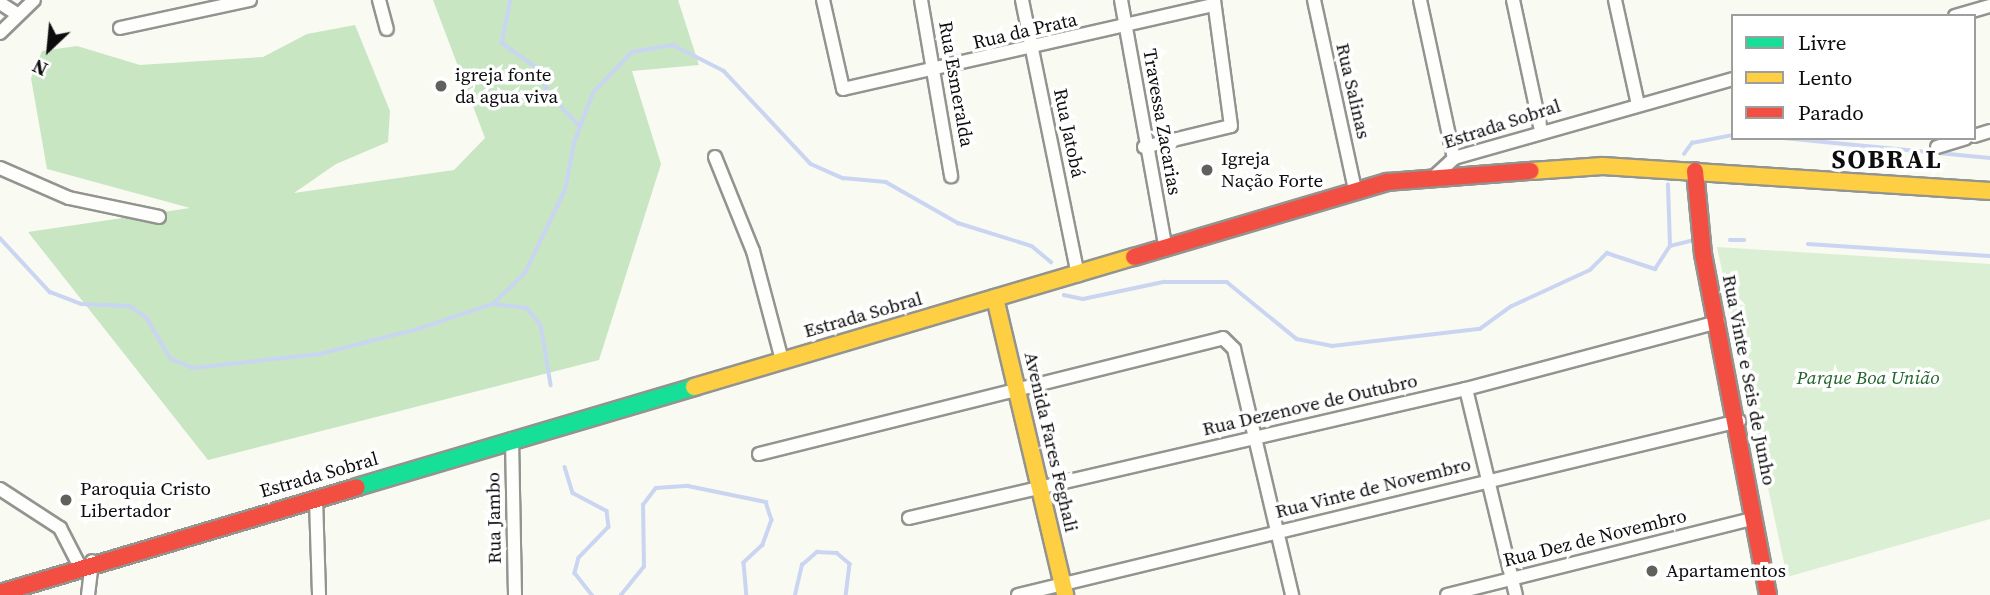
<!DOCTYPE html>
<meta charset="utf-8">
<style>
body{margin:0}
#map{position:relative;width:1990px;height:595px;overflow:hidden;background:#f9faf2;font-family:"Source Serif 4",serif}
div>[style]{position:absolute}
.green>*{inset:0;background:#daefd3}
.forest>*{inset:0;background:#c8e6c2}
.stream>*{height:3.5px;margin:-1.75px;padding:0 1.75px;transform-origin:1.75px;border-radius:1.75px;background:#cad5f2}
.roads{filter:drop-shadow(2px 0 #939490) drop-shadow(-2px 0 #939490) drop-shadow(0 2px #939490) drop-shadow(0 -2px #939490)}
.street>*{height:12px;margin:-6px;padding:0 6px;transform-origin:6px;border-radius:6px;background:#fefefd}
.fast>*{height:16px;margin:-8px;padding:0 8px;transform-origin:8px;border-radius:8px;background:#16e098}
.slow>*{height:16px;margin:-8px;padding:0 8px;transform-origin:8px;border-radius:8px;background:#ffcf43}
.jam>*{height:16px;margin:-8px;padding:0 8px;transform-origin:8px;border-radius:8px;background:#f24e42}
.dots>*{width:19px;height:19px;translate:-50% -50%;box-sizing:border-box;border:4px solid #fff;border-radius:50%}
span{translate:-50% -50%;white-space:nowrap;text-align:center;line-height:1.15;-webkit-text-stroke:7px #fff;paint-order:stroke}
.street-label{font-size:19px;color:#0d0d0d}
.poi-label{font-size:19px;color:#0d0d0d}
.left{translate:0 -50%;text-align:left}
.park-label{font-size:19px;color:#21612b;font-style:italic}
.district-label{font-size:26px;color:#0d0d0d;font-weight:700;letter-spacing:2px}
.legend{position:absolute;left:1731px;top:14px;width:245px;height:126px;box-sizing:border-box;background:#fff;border:2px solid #9e9e9e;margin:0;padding:9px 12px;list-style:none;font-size:21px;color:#0d0d0d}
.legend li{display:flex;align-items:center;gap:14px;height:35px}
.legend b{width:35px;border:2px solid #9e9e9e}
.north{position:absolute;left:14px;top:14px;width:70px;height:70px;-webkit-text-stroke:5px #fff;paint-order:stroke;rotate:206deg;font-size:19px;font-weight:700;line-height:28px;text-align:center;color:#0d0d0d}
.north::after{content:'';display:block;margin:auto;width:24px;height:32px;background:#0d0d0d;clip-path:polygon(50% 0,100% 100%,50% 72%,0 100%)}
</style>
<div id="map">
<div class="green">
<div style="clip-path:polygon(1717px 247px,1990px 264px,1990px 519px,1787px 577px)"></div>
</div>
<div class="forest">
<div style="clip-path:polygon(433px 0,678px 0,699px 65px,632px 71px,661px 164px,599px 360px,208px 460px,28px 232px,190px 208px,47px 169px,31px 78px,42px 51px,77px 46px,140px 65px,263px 57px,307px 34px,355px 25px,390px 111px,388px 142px,336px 164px,294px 193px,454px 170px,485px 138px)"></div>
</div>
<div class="stream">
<div style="left:511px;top:0;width:44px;rotate:101.8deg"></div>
<div style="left:502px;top:43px;width:45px;rotate:35.1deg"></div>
<div style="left:539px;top:69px;width:26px;rotate:69deg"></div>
<div style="left:548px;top:93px;width:46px;rotate:45.9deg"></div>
<div style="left:1783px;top:138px;width:208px;rotate:5.5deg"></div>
<div style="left:1684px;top:154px;width:14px;rotate:-54deg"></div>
<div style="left:1692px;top:143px;width:42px;rotate:-11deg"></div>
<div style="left:0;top:238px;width:74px;rotate:47.2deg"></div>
<div style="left:50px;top:292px;width:33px;rotate:21deg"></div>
<div style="left:81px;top:304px;width:49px;rotate:2.3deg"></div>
<div style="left:130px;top:306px;width:21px;rotate:35deg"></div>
<div style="left:147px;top:318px;width:48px;rotate:59.7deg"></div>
<div style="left:171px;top:359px;width:24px;rotate:22deg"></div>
<div style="left:193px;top:368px;width:128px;rotate:-6.3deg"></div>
<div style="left:320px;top:354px;width:101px;rotate:-14.3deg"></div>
<div style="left:418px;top:329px;width:79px;rotate:-18.4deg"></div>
<div style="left:493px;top:304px;width:45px;rotate:-44.1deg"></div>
<div style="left:525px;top:273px;width:92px;rotate:-64.3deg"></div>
<div style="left:565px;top:190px;width:48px;rotate:-79.2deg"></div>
<div style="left:574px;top:143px;width:53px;rotate:-69.2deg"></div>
<div style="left:593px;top:93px;width:57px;rotate:-46.4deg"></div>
<div style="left:632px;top:52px;width:42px;rotate:-9.7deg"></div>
<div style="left:673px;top:45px;width:57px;rotate:27deg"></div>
<div style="left:724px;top:71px;width:127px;rotate:46.9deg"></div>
<div style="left:811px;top:164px;width:35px;rotate:24deg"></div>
<div style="left:843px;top:178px;width:43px;rotate:5.3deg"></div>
<div style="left:886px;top:182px;width:83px;rotate:29.7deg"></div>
<div style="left:958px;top:223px;width:77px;rotate:17.3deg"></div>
<div style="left:1032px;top:246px;width:25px;rotate:40deg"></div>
<div style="left:1730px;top:240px;width:14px"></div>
<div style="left:1808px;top:244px;width:182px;rotate:3.8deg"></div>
<div style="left:1670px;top:246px;width:25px;rotate:-14deg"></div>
<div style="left:1064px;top:295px;width:19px;rotate:12deg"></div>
<div style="left:1083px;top:299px;width:83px;rotate:-11.9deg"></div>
<div style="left:1164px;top:282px;width:63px"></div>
<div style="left:1227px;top:282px;width:90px;rotate:39.2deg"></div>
<div style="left:1297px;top:339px;width:36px;rotate:11deg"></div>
<div style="left:1332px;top:346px;width:149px;rotate:-6.6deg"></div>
<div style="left:1480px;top:329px;width:39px;rotate:-36deg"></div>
<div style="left:1512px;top:306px;width:86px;rotate:-24.8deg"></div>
<div style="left:1590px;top:270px;width:24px;rotate:-45deg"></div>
<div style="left:1607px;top:253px;width:51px;rotate:18.4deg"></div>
<div style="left:1655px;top:269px;width:27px;rotate:-57deg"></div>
<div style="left:1670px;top:246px;width:61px;rotate:-91.9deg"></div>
<div style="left:494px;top:304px;width:33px;rotate:7deg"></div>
<div style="left:527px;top:308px;width:22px;rotate:51deg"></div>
<div style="left:541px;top:325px;width:61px;rotate:80.5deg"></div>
<div style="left:565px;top:467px;width:27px;rotate:73deg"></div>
<div style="left:573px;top:493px;width:38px;rotate:28deg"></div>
<div style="left:607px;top:511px;width:16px;rotate:83deg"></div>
<div style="left:609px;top:527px;width:43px;rotate:134.1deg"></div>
<div style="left:579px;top:558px;width:16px;rotate:105deg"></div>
<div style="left:575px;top:573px;width:28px;rotate:52deg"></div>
<div style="left:621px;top:595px;width:36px;rotate:-51deg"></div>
<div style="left:644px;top:567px;width:62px;rotate:-90.9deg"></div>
<div style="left:643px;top:505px;width:21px;rotate:-53deg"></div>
<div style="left:656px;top:488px;width:32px;rotate:-4deg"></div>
<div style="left:688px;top:486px;width:80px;rotate:11.6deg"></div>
<div style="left:766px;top:502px;width:19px;rotate:72deg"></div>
<div style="left:772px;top:520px;width:27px;rotate:110deg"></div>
<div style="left:763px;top:545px;width:26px;rotate:137deg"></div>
<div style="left:744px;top:563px;width:32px;rotate:85deg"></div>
<div style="left:795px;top:595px;width:31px;rotate:-77deg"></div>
<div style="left:802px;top:565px;width:20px;rotate:-41deg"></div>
<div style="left:817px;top:552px;width:20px;rotate:3deg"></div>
<div style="left:837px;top:553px;width:17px;rotate:40deg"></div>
<div style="left:850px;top:564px;width:31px;rotate:97deg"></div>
</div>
<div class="roads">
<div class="street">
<div style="left:379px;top:0;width:30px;rotate:75deg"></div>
<div style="left:823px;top:0;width:91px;rotate:77.3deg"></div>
<div style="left:843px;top:89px;width:380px;rotate:-12.8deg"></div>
<div style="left:921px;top:0;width:179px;rotate:80.3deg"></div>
<div style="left:1022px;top:0;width:281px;rotate:78.5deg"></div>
<div style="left:1121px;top:0;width:253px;rotate:79.8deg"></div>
<div style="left:1314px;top:0;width:193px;rotate:77.8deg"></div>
<div style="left:1420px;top:0;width:162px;rotate:77.9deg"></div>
<div style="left:1513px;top:0;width:134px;rotate:77.9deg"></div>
<div style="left:1615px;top:0;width:107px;rotate:77.6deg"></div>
<div style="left:0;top:3px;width:20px;rotate:33deg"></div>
<div style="left:1955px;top:16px;width:36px;rotate:-16deg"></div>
<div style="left:120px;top:28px;width:133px;rotate:-12.2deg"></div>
<div style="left:0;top:33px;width:47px;rotate:-44.1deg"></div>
<div style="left:1974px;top:136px;width:17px;rotate:-17deg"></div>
<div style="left:1144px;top:147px;width:89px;rotate:-13.6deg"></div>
<div style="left:1231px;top:126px;width:127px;rotate:-97.7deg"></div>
<div style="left:1937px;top:147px;width:30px;rotate:-17deg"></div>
<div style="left:715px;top:157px;width:101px;rotate:68deg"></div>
<div style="left:753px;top:251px;width:113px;rotate:75.1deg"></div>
<div style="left:0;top:168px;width:75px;rotate:23.5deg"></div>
<div style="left:69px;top:198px;width:92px;rotate:11.9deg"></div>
<div style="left:1435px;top:176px;width:26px;rotate:-43deg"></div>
<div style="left:1454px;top:158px;width:290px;rotate:-15.8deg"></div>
<div style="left:1466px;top:389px;width:212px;rotate:76.4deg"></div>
<div style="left:512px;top:439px;width:156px;rotate:88.9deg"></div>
<div style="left:759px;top:454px;width:478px;rotate:-14deg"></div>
<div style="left:1223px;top:338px;width:16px;rotate:45deg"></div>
<div style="left:1234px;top:349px;width:253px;rotate:76.7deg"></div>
<div style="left:0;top:489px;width:72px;rotate:33deg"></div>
<div style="left:60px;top:528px;width:42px;rotate:62.8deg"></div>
<div style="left:316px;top:499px;width:96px;rotate:88.2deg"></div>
<div style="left:909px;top:518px;width:572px;rotate:-13.04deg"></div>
<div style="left:1466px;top:389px;width:261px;rotate:-14.9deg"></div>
<div style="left:88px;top:595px;width:34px;rotate:-83deg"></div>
<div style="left:1018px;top:595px;width:742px;rotate:-13.57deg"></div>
<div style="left:1447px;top:595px;width:314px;rotate:-14deg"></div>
</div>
<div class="fast">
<div style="left:357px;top:487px;width:352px;rotate:-16.5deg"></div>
</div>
<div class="slow">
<div style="left:1531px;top:171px;width:72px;rotate:-4deg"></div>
<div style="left:1603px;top:166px;width:388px;rotate:3.7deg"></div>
<div style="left:995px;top:298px;width:305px;rotate:76.7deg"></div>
<div style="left:694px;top:387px;width:459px;rotate:-16.5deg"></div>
</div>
<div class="jam">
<div style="left:1695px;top:171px;width:83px;rotate:84.5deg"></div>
<div style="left:1703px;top:254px;width:347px;rotate:79.2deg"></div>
<div style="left:1134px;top:257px;width:264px;rotate:-16.5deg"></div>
<div style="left:1387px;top:182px;width:144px;rotate:-4.4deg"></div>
<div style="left:0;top:593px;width:372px;rotate:-16.5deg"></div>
</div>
</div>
<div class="dots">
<div style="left:441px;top:86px;background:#60605d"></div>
<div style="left:1207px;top:170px;background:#60605d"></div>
<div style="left:66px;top:500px;background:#60605d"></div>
<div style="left:1652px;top:571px;background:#60605d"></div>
</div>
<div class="street-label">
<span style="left:1025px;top:31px;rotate:-13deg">Rua da Prata</span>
<span style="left:956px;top:84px;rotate:80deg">Rua Esmeralda</span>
<span style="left:1353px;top:91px;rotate:77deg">Rua Salinas</span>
<span style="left:1162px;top:122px;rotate:80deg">Travessa Zacarias</span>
<span style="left:1502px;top:124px;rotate:-18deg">Estrada Sobral</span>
<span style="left:1069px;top:133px;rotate:78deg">Rua Jatobá</span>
<span style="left:863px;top:315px;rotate:-16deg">Estrada Sobral</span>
<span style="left:1749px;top:380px;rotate:79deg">Rua Vinte e Seis de Junho</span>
<span style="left:1310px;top:405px;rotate:-13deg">Rua Dezenove de Outubro</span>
<span style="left:1051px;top:442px;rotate:77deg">Avenida Fares Feghali</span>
<span style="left:319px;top:475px;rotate:-16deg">Estrada Sobral</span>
<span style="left:1373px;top:488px;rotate:-14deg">Rua Vinte de Novembro</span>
<span style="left:494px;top:518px;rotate:-91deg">Rua Jambo</span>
<span style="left:1595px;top:538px;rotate:-14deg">Rua Dez de Novembro</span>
</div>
<div class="poi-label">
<span class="left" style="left:455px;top:86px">igreja fonte<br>da agua viva</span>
<span class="left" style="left:1221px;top:170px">Igreja<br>Nação Forte</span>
<span class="left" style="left:80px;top:500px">Paroquia Cristo<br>Libertador</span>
<span class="left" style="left:1666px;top:571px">Apartamentos</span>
</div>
<div class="park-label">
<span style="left:1868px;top:378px">Parque Boa União</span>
</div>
<div class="district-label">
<span style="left:1887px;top:160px">SOBRAL</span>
</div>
<ul class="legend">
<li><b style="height:9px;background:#16e098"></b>Livre</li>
<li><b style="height:9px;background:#ffcf43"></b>Lento</li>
<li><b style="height:9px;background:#f24e42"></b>Parado</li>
</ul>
<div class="north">N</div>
</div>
